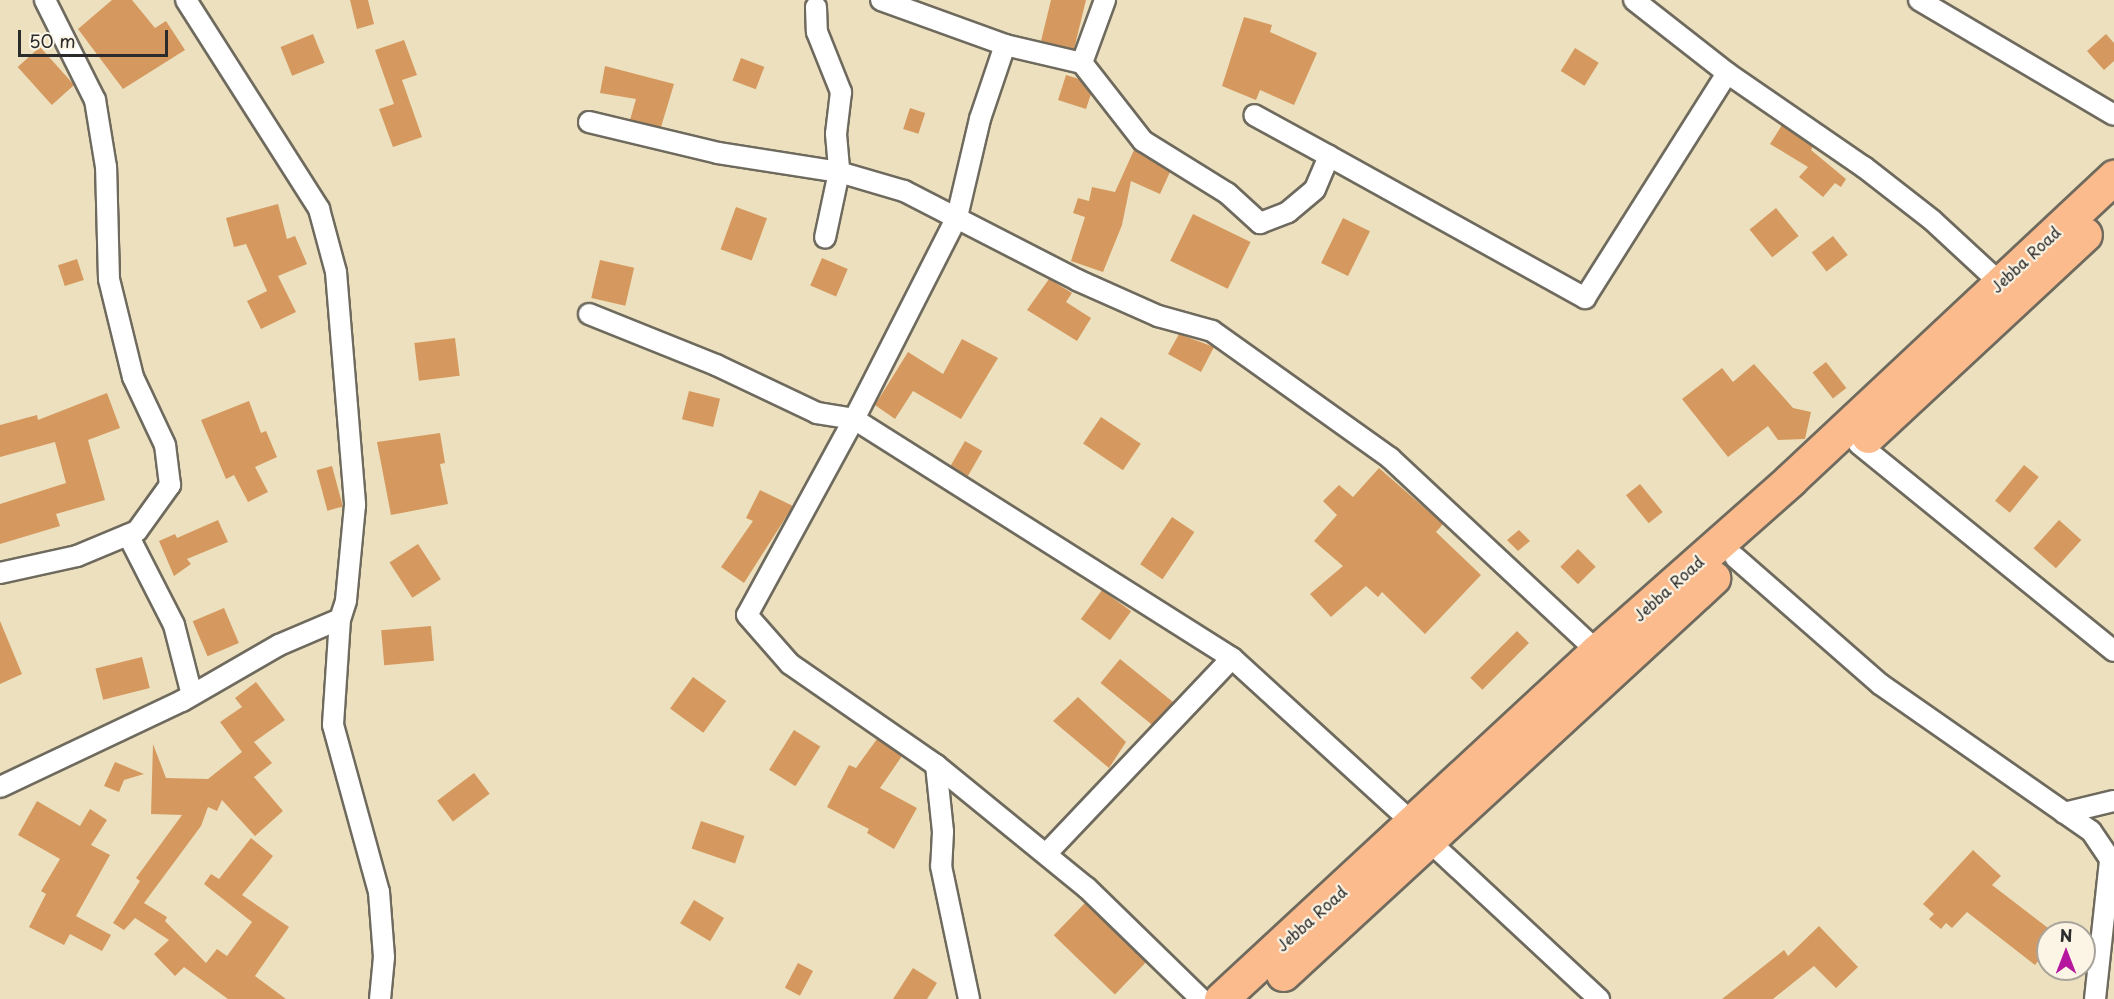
<!DOCTYPE html>
<style>
body{margin:0}
#map{position:relative;width:2114px;height:999px;overflow:hidden;background:#ece0be;font-family:"Playpen Sans",sans-serif}
div>[style]{position:absolute}
.building>*{inset:0;background:#d5995f;transform-origin:0 0}
.roads{filter:drop-shadow(2px 0 #6f6a5e) drop-shadow(-2px 0 #6f6a5e) drop-shadow(0 2px #6f6a5e) drop-shadow(0 -2px #6f6a5e)}
.minor>*{height:20px;margin:-10px;padding:0 10px;transform-origin:10px;border-radius:10px;background:#fff}
.trunk>*{height:33px;margin:-16.5px;padding:0 16.5px;transform-origin:16.5px;border-radius:16.5px;background:#fbbb8d}
span{translate:-50% -50%;white-space:nowrap;text-align:center;line-height:1.15;-webkit-text-stroke:4.5px #fcf5e5;paint-order:stroke}
.street-label{font-size:16px;color:#2b2b2b}
.north{position:absolute;left:2036px;top:921px;width:60px;height:60px;box-sizing:border-box;background:#fcf5e5;border:2px solid #a8a49b;border-radius:50%;rotate:0deg;font-size:16px;font-weight:700;line-height:24px;text-align:center;color:#2b2b2b}
.north::after{content:'';display:block;margin:auto;width:21px;height:27px;background:#b5179e;clip-path:polygon(50% 0,100% 100%,50% 72%,0 100%)}
.scale{position:absolute;left:18px;top:30px;width:150px;height:27px;box-sizing:border-box;border:3px solid #2b2b2b;border-top:0;padding-left:8px;font-size:18px;line-height:21px;white-space:nowrap;color:#2b2b2b;-webkit-text-stroke:4px #fcf5e5;paint-order:stroke}
</style>
<div id="map">
<div class="building">
<div style="clip-path:polygon(112px 0,132px 0,155px 28px,166px 21px,185px 50px,123px 89px,78px 29px)"></div>
<div style="clip-path:polygon(350px 0,368px 0,374px 24px,357px 29px)"></div>
<div style="clip-path:polygon(1051px 0,1086px 0,1074px 49px,1041px 41px)"></div>
<div style="clip-path:polygon(1244px 17px,1272px 25px,1270px 32px,1317px 53px,1294px 105px,1260px 90px,1256px 100px,1222px 86px)"></div>
<div style="left:313px;top:34px;width:31px;height:35px;rotate:68deg"></div>
<div style="clip-path:polygon(2106px 34px,2114px 43px,2114px 61px,2104px 70px,2087px 51px)"></div>
<div style="clip-path:polygon(404px 40px,417px 75px,402px 80px,422px 137px,393px 147px,379px 109px,394px 104px,375px 50px)"></div>
<div style="left:40px;top:47px;width:51px;height:30px;rotate:48deg"></div>
<div style="left:1575px;top:48px;width:28px;height:27px;rotate:32deg"></div>
<div style="left:741px;top:58px;width:25px;height:24px;rotate:21deg"></div>
<div style="clip-path:polygon(605px 66px,674px 84px,661px 127px,630px 120px,636px 99px,600px 93px)"></div>
<div style="clip-path:polygon(1066px 75px,1079px 79px,1091px 94px,1086px 109px,1058px 100px)"></div>
<div style="left:910px;top:108px;width:16px;height:22px;rotate:18deg"></div>
<div style="clip-path:polygon(1782px 125px,1813px 146px,1811px 150px,1846px 179px,1841px 187px,1835px 183px,1823px 197px,1799px 177px,1808px 167px,1770px 144px)"></div>
<div style="clip-path:polygon(1134px 150px,1170px 172px,1160px 194px,1131px 181px,1122px 225px,1103px 272px,1071px 261px,1085px 217px,1073px 213px,1078px 198px,1089px 201px,1092px 187px,1115px 192px)"></div>
<div style="clip-path:polygon(278px 204px,287px 239px,295px 236px,307px 264px,278px 276px,296px 312px,261px 329px,247px 301px,267px 291px,246px 244px,234px 247px,226px 218px)"></div>
<div style="left:736px;top:207px;width:33px;height:45px;rotate:20deg"></div>
<div style="left:1776px;top:208px;width:36px;height:34px;rotate:51deg"></div>
<div style="left:1193px;top:214px;width:64px;height:52px;rotate:26deg"></div>
<div style="left:1343px;top:218px;width:30px;height:50px;rotate:26deg"></div>
<div style="left:1833px;top:236px;width:24px;height:27px;rotate:52deg"></div>
<div style="left:822px;top:258px;width:28px;height:30px;rotate:23deg"></div>
<div style="left:77px;top:259px;width:22px;height:20px;rotate:72deg"></div>
<div style="left:600px;top:260px;width:35px;height:39px;rotate:13deg"></div>
<div style="clip-path:polygon(1049px 279px,1072px 293px,1066px 302px,1091px 318px,1077px 341px,1027px 310px)"></div>
<div style="clip-path:polygon(1179px 334px,1214px 347px,1201px 372px,1168px 354px)"></div>
<div style="left:455px;top:338px;width:38px;height:41px;rotate:83deg"></div>
<div style="clip-path:polygon(962px 339px,998px 358px,961px 419px,913px 391px,895px 419px,875px 405px,908px 352px,943px 374px)"></div>
<div style="left:1826px;top:362px;width:33px;height:17px;rotate:52deg"></div>
<div style="clip-path:polygon(1754px 364px,1793px 408px,1811px 412px,1805px 439px,1778px 440px,1768px 426px,1728px 457px,1682px 399px,1722px 368px,1733px 382px)"></div>
<div style="left:689px;top:391px;width:32px;height:29px;rotate:14deg"></div>
<div style="clip-path:polygon(107px 393px,120px 428px,88px 440px,105px 500px,56px 514px,60px 526px,0 544px,0 504px,66px 483px,55px 442px,0 457px,0 425px,37px 415px,38px 420px)"></div>
<div style="clip-path:polygon(249px 401px,261px 433px,266px 431px,277px 457px,255px 467px,268px 492px,248px 502px,234px 475px,226px 479px,201px 420px)"></div>
<div style="left:1101px;top:417px;width:48px;height:32px;rotate:34deg"></div>
<div style="clip-path:polygon(440px 433px,445px 463px,440px 464px,448px 504px,391px 515px,377px 442px)"></div>
<div style="left:965px;top:441px;width:20px;height:29px;rotate:30deg"></div>
<div style="left:2024px;top:465px;width:19px;height:46px;rotate:39deg"></div>
<div style="left:332px;top:466px;width:42px;height:16px;rotate:75deg"></div>
<div style="clip-path:polygon(1379px 468px,1443px 524px,1436px 532px,1481px 575px,1425px 634px,1382px 592px,1378px 597px,1366px 586px,1331px 617px,1310px 594px,1343px 566px,1314px 541px,1337px 515px,1323px 501px,1339px 485px,1353px 497px)"></div>
<div style="left:1640px;top:484px;width:36px;height:18px;rotate:51deg"></div>
<div style="clip-path:polygon(760px 490px,793px 506px,744px 583px,721px 567px,753px 521px,746px 518px)"></div>
<div style="left:1172px;top:517px;width:27px;height:57px;rotate:34deg"></div>
<div style="clip-path:polygon(218px 520px,228px 542px,187px 559px,191px 564px,174px 576px,159px 541px,175px 534px,177px 538px)"></div>
<div style="left:2059px;top:520px;width:30px;height:38px;rotate:42deg"></div>
<div style="clip-path:polygon(1519px 530px,1530px 541px,1518px 551px,1507px 540px)"></div>
<div style="left:418px;top:544px;width:42px;height:34px;rotate:57deg"></div>
<div style="left:1578px;top:549px;width:25px;height:25px;rotate:45deg"></div>
<div style="left:1102px;top:590px;width:36px;height:36px;rotate:36deg"></div>
<div style="left:224px;top:608px;width:38px;height:34px;rotate:67deg"></div>
<div style="clip-path:polygon(0 621px,22px 674px,0 684px)"></div>
<div style="left:431px;top:626px;width:35px;height:50px;rotate:85deg"></div>
<div style="left:1517px;top:631px;width:17px;height:66px;rotate:45deg"></div>
<div style="left:142px;top:657px;width:32px;height:48px;rotate:76deg"></div>
<div style="left:1120px;top:659px;width:69px;height:31px;rotate:39deg"></div>
<div style="left:693px;top:677px;width:41px;height:39px;rotate:36deg"></div>
<div style="clip-path:polygon(256px 682px,285px 720px,254px 742px,272px 763px,254px 777px,283px 811px,255px 836px,222px 800px,217px 811px,208px 807px,201px 826px,144px 903px,167px 917px,165px 921px,206px 963px,217px 949px,227px 956px,252px 922px,204px 884px,211px 874px,219px 879px,251px 838px,273px 856px,242px 895px,289px 927px,255px 976px,286px 999px,228px 999px,184px 967px,175px 976px,154px 954px,169px 940px,135px 918px,124px 930px,113px 923px,140px 881px,136px 878px,182px 815px,151px 814px,153px 744px,166px 778px,208px 779px,242px 752px,220px 722px,242px 707px,235px 698px)"></div>
<div style="clip-path:polygon(1078px 697px,1126px 742px,1109px 768px,1053px 721px)"></div>
<div style="left:794px;top:730px;width:31px;height:47px;rotate:32deg"></div>
<div style="clip-path:polygon(877px 739px,902px 756px,880px 788px,917px 808px,894px 849px,867px 833px,869px 829px,827px 807px,849px 765px,856px 768px)"></div>
<div style="clip-path:polygon(115px 762px,144px 774px,124px 780px,119px 792px,104px 786px)"></div>
<div style="left:474px;top:773px;width:26px;height:46px;rotate:53deg"></div>
<div style="clip-path:polygon(37px 801px,80px 826px,90px 809px,107px 820px,91px 845px,110px 855px,76px 916px,111px 935px,102px 951px,70px 934px,64px 945px,29px 927px,46px 894px,41px 891px,60px 859px,18px 835px)"></div>
<div style="left:701px;top:821px;width:46px;height:29px;rotate:19deg"></div>
<div style="clip-path:polygon(1973px 850px,2001px 876px,1992px 885px,2048px 928px,2048px 948px,2035px 965px,1967px 912px,1952px 928px,1946px 923px,1941px 929px,1929px 919px,1934px 914px,1923px 904px)"></div>
<div style="left:694px;top:900px;width:35px;height:27px;rotate:31deg"></div>
<div style="left:1085px;top:903px;width:85px;height:45px;rotate:44deg"></div>
<div style="clip-path:polygon(1819px 926px,1858px 967px,1836px 988px,1814px 966px,1773px 999px,1722px 999px,1784px 950px,1788px 956px)"></div>
<div style="left:798px;top:963px;width:17px;height:28px;rotate:28deg"></div>
<div style="clip-path:polygon(913px 968px,937px 983px,927px 999px,893px 999px)"></div>
</div>
<div class="roads">
<div class="minor">
<div style="left:186px;top:0;width:248px;rotate:57.5deg"></div>
<div style="left:319px;top:209px;width:65px;rotate:74.9deg"></div>
<div style="left:336px;top:272px;width:234px;rotate:85.3deg"></div>
<div style="left:355px;top:505px;width:96px;rotate:95.4deg"></div>
<div style="left:346px;top:601px;width:19px;rotate:108deg"></div>
<div style="left:340px;top:619px;width:106px;rotate:93.8deg"></div>
<div style="left:333px;top:725px;width:173px;rotate:74.6deg"></div>
<div style="left:379px;top:892px;width:65px;rotate:85.6deg"></div>
<div style="left:384px;top:957px;width:42px;rotate:95.4deg"></div>
<div style="left:881px;top:0;width:132px;rotate:19.9deg"></div>
<div style="left:1005px;top:45px;width:79px;rotate:13.2deg"></div>
<div style="left:1105px;top:0;width:67px;rotate:110.1deg"></div>
<div style="left:1082px;top:63px;width:99px;rotate:52deg"></div>
<div style="left:1143px;top:141px;width:99px;rotate:31.8deg"></div>
<div style="left:1227px;top:193px;width:45px;rotate:42.3deg"></div>
<div style="left:1260px;top:223px;width:30px;rotate:-21deg"></div>
<div style="left:1288px;top:212px;width:35px;rotate:-40deg"></div>
<div style="left:1315px;top:189px;width:36px;rotate:-67deg"></div>
<div style="left:1329px;top:156px;width:85px;rotate:-151.3deg"></div>
<div style="left:1634px;top:0;width:118px;rotate:38.1deg"></div>
<div style="left:1727px;top:73px;width:166px;rotate:34.5deg"></div>
<div style="left:1864px;top:167px;width:86px;rotate:37.9deg"></div>
<div style="left:1932px;top:220px;width:93px;rotate:42.8deg"></div>
<div style="left:1919px;top:0;width:226px;rotate:30.5deg"></div>
<div style="left:816px;top:7px;width:25px;rotate:88deg"></div>
<div style="left:817px;top:32px;width:65px;rotate:68.2deg"></div>
<div style="left:841px;top:92px;width:42px;rotate:96.8deg"></div>
<div style="left:836px;top:134px;width:38px;rotate:85deg"></div>
<div style="left:839px;top:172px;width:67px;rotate:102deg"></div>
<div style="left:1005px;top:45px;width:78px;rotate:108.7deg"></div>
<div style="left:980px;top:119px;width:101px;rotate:103.2deg"></div>
<div style="left:957px;top:217px;width:227px;rotate:117deg"></div>
<div style="left:854px;top:419px;width:223px;rotate:118.6deg"></div>
<div style="left:747px;top:615px;width:65px;rotate:48.7deg"></div>
<div style="left:790px;top:664px;width:178px;rotate:34.7deg"></div>
<div style="left:936px;top:765px;width:195px;rotate:39.2deg"></div>
<div style="left:1087px;top:888px;width:159px;rotate:44.2deg"></div>
<div style="left:589px;top:122px;width:133px;rotate:13.5deg"></div>
<div style="left:718px;top:153px;width:122px;rotate:8.9deg"></div>
<div style="left:839px;top:172px;width:68px;rotate:16.3deg"></div>
<div style="left:904px;top:191px;width:195px;rotate:27.2deg"></div>
<div style="left:1077px;top:280px;width:89px;rotate:24deg"></div>
<div style="left:1158px;top:316px;width:56px;rotate:15.5deg"></div>
<div style="left:1212px;top:331px;width:219px;rotate:35.5deg"></div>
<div style="left:1390px;top:458px;width:283px;rotate:43deg"></div>
<div style="left:1329px;top:156px;width:293px;rotate:29deg"></div>
<div style="left:1585px;top:298px;width:266px;rotate:-57.7deg"></div>
<div style="left:589px;top:314px;width:137px;rotate:21.9deg"></div>
<div style="left:716px;top:365px;width:112px;rotate:25.4deg"></div>
<div style="left:817px;top:413px;width:37px;rotate:9deg"></div>
<div style="left:854px;top:419px;width:447px;rotate:32.3deg"></div>
<div style="left:1232px;top:658px;width:270px;rotate:133.5deg"></div>
<div style="left:1859px;top:444px;width:328px;rotate:39.1deg"></div>
<div style="left:128px;top:535px;width:101px;rotate:62.9deg"></div>
<div style="left:174px;top:625px;width:72px;rotate:75.6deg"></div>
<div style="left:1735px;top:557px;width:193px;rotate:41.2deg"></div>
<div style="left:1880px;top:684px;width:257px;rotate:34.9deg"></div>
<div style="left:2091px;top:831px;width:41px;rotate:55.9deg"></div>
<div style="left:0;top:573px;width:79px;rotate:-12.4deg"></div>
<div style="left:77px;top:556px;width:65px;rotate:-22.6deg"></div>
<div style="left:137px;top:531px;width:57px;rotate:-54.3deg"></div>
<div style="left:170px;top:485px;width:40px;rotate:-97.1deg"></div>
<div style="left:165px;top:445px;width:75px;rotate:-115.2deg"></div>
<div style="left:133px;top:377px;width:101px;rotate:-103.8deg"></div>
<div style="left:109px;top:279px;width:112px;rotate:-91.5deg"></div>
<div style="left:106px;top:167px;width:68px;rotate:-99.3deg"></div>
<div style="left:95px;top:100px;width:112px;rotate:-116.6deg"></div>
<div style="left:1232px;top:658px;width:246px;rotate:42.4deg"></div>
<div style="left:936px;top:765px;width:67px;rotate:84deg"></div>
<div style="left:943px;top:832px;width:34px;rotate:93deg"></div>
<div style="left:941px;top:866px;width:136px;rotate:78.1deg"></div>
<div style="left:0;top:787px;width:201px;rotate:-25.3deg"></div>
<div style="left:182px;top:701px;width:112px;rotate:-30deg"></div>
<div style="left:279px;top:645px;width:66px;rotate:-23.1deg"></div>
<div style="left:2064px;top:813px;width:51px;rotate:-13.5deg"></div>
<div style="left:1430px;top:842px;width:231px;rotate:42.9deg"></div>
<div style="left:2095px;top:999px;width:140px;rotate:-83.8deg"></div>
</div>
<div class="trunk">
<div style="left:1868px;top:436px;width:296px;rotate:-42.9deg"></div>
<div style="left:1283px;top:974px;width:585px;rotate:-42.64deg"></div>
<div style="left:1221px;top:999px;width:512px;rotate:-42.79deg"></div>
<div style="left:1597px;top:651px;width:258px;rotate:-41.5deg"></div>
<div style="left:1790px;top:480px;width:444px;rotate:-43.1deg"></div>
</div>
</div>
<div class="street-label">
<span style="left:2025px;top:259px;rotate:-43deg">Jebba Road</span>
<span style="left:1668px;top:588px;rotate:-42deg">Jebba Road</span>
<span style="left:1311px;top:918px;rotate:-42deg">Jebba Road</span>
</div>
<div class="north">N</div>
<div class="scale">50 m</div>
</div>
